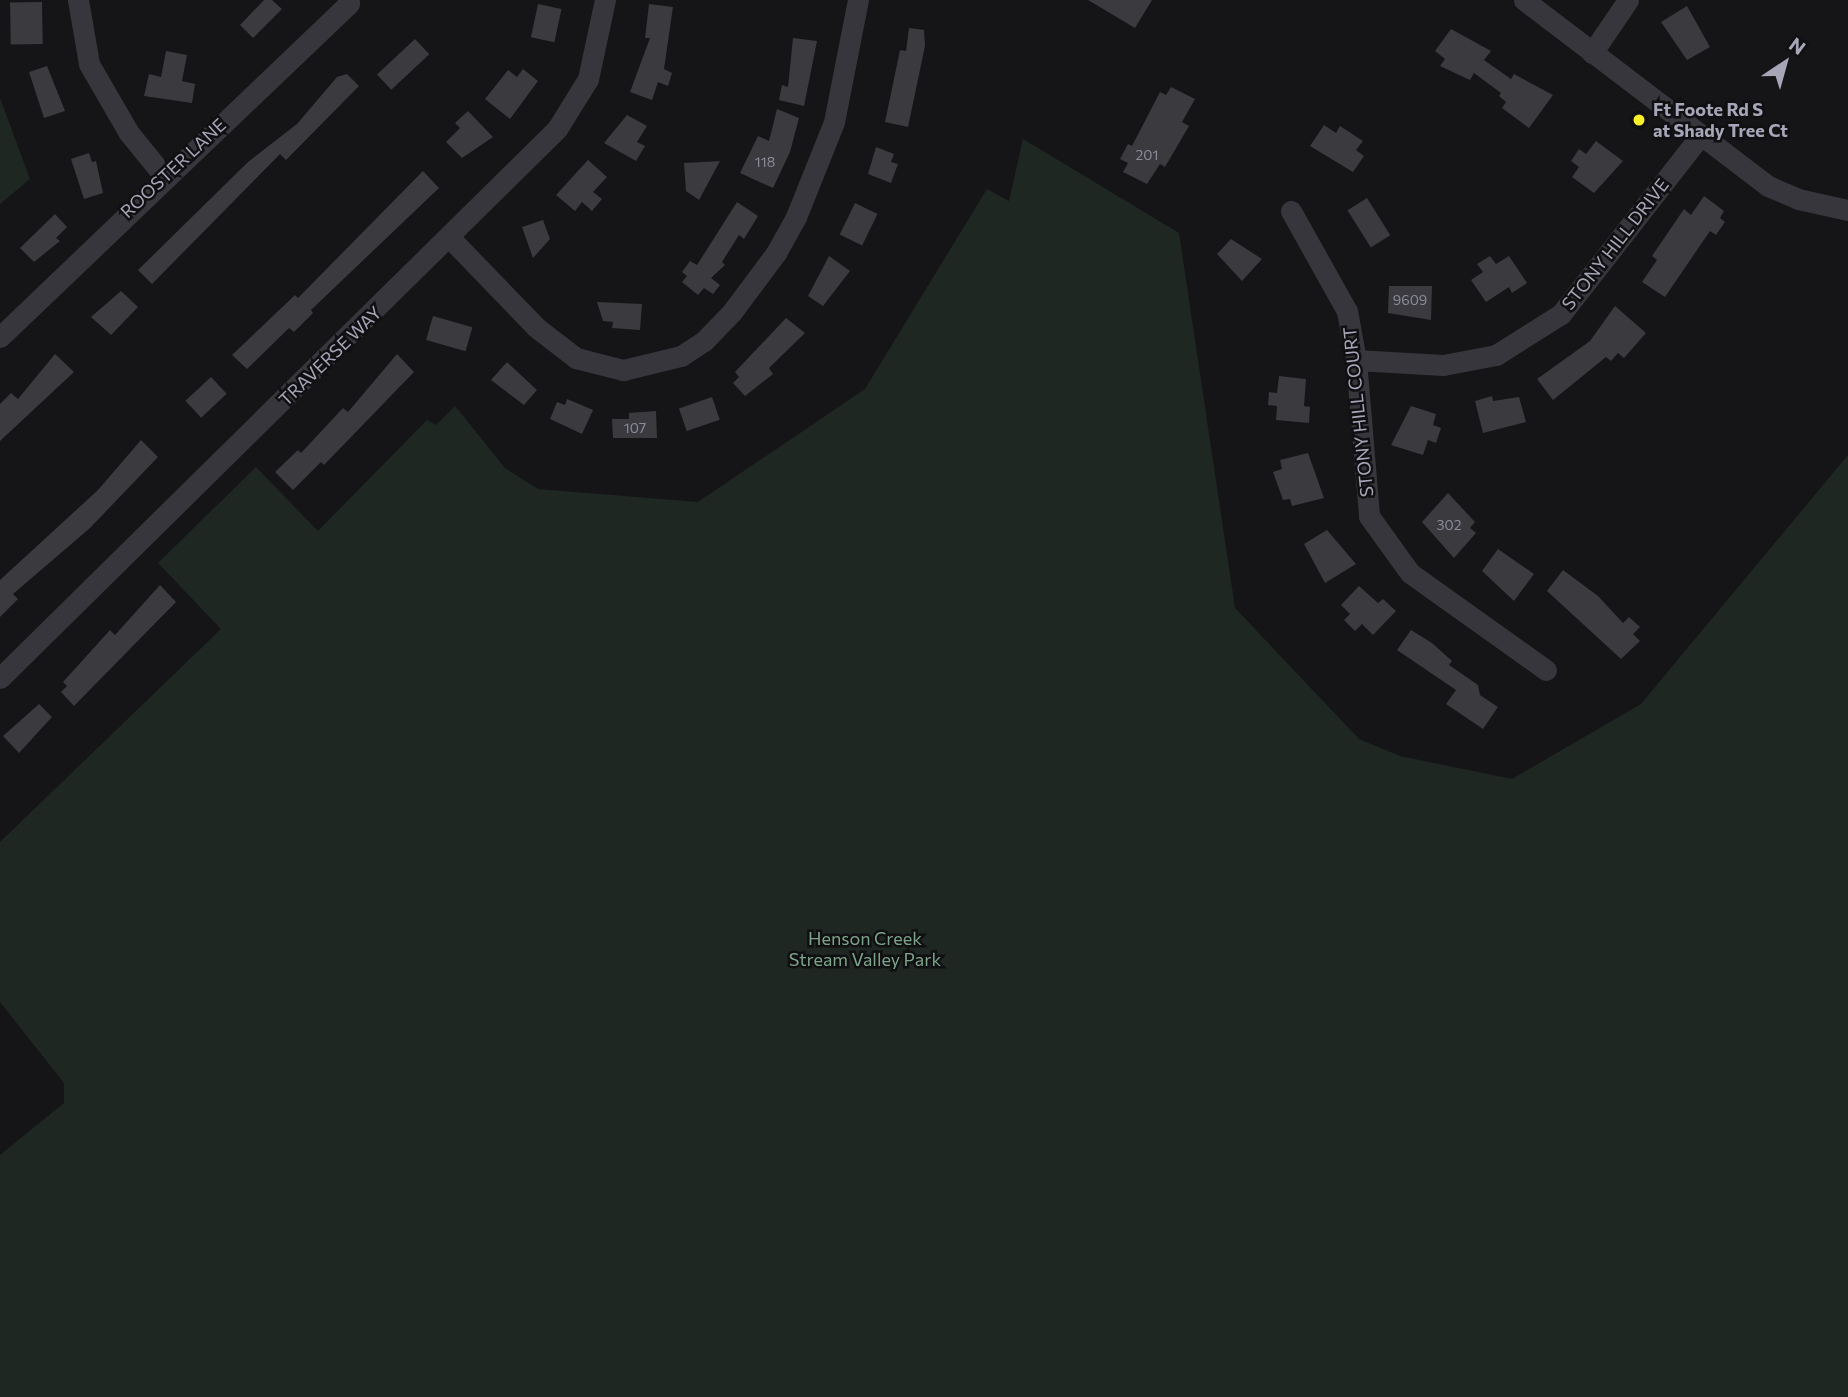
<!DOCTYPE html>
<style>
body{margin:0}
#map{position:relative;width:1848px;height:1397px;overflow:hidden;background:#151517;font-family:Commissioner,sans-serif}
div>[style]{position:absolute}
.green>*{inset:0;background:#1f2722}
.building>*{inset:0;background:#3a3a3f;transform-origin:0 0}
.minor>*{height:21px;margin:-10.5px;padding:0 10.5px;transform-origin:10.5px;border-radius:10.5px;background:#36363c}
.dots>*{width:19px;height:19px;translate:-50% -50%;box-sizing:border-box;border:4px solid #101012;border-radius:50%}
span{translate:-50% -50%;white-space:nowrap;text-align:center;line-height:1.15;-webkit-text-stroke:5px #101012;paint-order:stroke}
.number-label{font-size:14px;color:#8b8b9a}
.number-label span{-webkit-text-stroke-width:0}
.poi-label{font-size:18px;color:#a6a6b8;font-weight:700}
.left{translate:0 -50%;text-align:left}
.street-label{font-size:18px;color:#a6a6b8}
.park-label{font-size:18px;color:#7ca48a}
.north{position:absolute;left:1750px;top:28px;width:70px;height:70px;-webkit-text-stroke:5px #101012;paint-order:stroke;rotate:36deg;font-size:19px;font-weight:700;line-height:28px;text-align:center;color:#a6a6b8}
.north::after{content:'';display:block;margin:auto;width:24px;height:32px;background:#a6a6b8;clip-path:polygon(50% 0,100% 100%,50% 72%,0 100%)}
</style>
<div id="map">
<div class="green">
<div style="clip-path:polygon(0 98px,30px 179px,0 204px)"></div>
<div style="clip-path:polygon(1023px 139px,1179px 233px,1235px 608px,1359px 739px,1400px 756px,1512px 779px,1641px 704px,1848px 455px,1848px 1397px,0 1397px,0 1155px,64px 1103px,64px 1083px,0 1002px,0 842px,221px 629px,158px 563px,256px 467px,318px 531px,427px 420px,436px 425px,455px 406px,505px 468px,538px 489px,698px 502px,865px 389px,987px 189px,1009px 201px)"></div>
</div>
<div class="building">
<div style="clip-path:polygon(264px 0,272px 0,282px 9px,253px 38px,240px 25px)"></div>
<div style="clip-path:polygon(1088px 0,1152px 0,1135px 28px)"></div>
<div style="left:42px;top:2px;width:42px;height:32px;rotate:89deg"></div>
<div style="left:538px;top:4px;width:24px;height:34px;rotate:12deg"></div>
<div style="clip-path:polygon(649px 4px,673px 7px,664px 69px,672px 73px,668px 86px,658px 82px,652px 100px,630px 92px,650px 38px,645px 38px)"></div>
<div style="clip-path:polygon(1687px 6px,1710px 47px,1687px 60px,1661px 22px)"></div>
<div style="clip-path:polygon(909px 28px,924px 30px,925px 46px,908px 127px,885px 122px,900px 50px,906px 51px)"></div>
<div style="clip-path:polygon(1451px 29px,1491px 51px,1484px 60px,1511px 79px,1514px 74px,1553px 95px,1529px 128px,1502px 108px,1506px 102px,1499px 96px,1501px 93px,1474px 73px,1470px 80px,1440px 66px,1445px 59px,1435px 51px)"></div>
<div style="clip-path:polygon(793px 38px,817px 41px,804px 106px,779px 100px,782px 85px,788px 87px)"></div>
<div style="left:415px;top:39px;width:21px;height:52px;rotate:47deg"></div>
<div style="clip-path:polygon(166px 51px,187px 55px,182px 81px,195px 84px,192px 103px,144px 96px,149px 74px,161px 77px)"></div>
<div style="clip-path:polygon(47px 66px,65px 111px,44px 118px,29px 72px)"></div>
<div style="clip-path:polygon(523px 69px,538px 81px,510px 119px,485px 99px,508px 70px,517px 77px)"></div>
<div style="clip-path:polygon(347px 74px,359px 86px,286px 160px,280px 154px,152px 284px,138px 270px,248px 162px,297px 124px,337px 77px)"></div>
<div style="clip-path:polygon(1171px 87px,1195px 99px,1182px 122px,1189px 126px,1165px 167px,1160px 164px,1147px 184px,1123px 172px,1128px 163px,1120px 159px,1128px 144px,1132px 146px,1160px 92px,1166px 95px)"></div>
<div style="clip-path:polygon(777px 109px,799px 118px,790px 152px,773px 188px,740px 173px,758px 136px,769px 141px)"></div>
<div style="clip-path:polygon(468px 111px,493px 137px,462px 158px,446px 142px,460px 128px,455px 123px)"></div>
<div style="clip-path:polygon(627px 115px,647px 126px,637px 142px,645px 146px,636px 161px,604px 143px)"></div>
<div style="clip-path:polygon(1324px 125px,1336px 133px,1340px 126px,1363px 141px,1356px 150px,1364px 156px,1353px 172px,1310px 146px)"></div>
<div style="clip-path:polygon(1596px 141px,1623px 161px,1594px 193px,1572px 177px,1579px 167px,1571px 161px,1579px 149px,1586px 154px)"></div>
<div style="clip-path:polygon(876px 147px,894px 154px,891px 162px,898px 164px,891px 183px,868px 174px)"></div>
<div style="clip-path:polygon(89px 153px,92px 162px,96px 161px,103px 193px,84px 199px,71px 159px)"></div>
<div style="clip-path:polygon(588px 160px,607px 177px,593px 192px,602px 199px,592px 211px,582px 202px,575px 211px,556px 195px)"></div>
<div style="clip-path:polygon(720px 161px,699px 200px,686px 191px,684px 163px)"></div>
<div style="clip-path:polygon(423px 171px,439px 188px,311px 310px,313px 313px,294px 332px,289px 328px,247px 369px,232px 355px,295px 295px,298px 298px)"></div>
<div style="clip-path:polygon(1704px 196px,1724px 211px,1720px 218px,1725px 222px,1716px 235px,1710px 231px,1665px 297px,1642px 282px,1657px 260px,1652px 256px,1684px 209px,1691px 215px)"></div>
<div style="left:1367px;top:198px;width:44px;height:23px;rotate:58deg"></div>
<div style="clip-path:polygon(737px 202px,758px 216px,744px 239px,739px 235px,722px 262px,725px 265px,711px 278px,720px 285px,713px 294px,704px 288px,698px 295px,682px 282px,687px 276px,682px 272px,690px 261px,697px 265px)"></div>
<div style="left:855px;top:203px;width:25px;height:35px;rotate:26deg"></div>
<div style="clip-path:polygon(55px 214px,67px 227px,56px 238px,60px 241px,34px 262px,20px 248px)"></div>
<div style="clip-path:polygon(543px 220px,550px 239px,533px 258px,522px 227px)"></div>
<div style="clip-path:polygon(1231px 239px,1262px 259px,1242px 281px,1217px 254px)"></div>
<div style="clip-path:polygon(829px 256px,850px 271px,823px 306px,808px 296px)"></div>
<div style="clip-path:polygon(1490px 256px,1496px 264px,1509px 256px,1527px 283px,1512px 293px,1509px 287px,1486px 302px,1471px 280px,1483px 272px,1477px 264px)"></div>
<div style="clip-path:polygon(1389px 286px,1432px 286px,1431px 320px,1388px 313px)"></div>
<div style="clip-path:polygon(121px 291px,138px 307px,111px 335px,91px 317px)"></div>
<div style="clip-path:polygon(597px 302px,642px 304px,640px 330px,612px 328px,613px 322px,603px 321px)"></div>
<div style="clip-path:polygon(1615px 306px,1646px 333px,1624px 358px,1618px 353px,1611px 361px,1606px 357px,1553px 400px,1537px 379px,1590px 341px)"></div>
<div style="left:433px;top:316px;width:41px;height:25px;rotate:16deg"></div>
<div style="clip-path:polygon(786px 318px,805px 333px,769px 368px,773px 374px,745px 396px,733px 383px,739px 377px,735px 372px)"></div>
<div style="clip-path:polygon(55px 354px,74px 372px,0 441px,0 404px,11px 393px,18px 399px)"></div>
<div style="clip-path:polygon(397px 354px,414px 372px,324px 465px,321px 462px,293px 490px,275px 472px,298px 450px,301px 453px,343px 408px,348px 412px)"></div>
<div style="clip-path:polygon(507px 362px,537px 390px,524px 405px,491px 380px)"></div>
<div style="clip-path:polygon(1279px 376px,1306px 379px,1304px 406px,1310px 407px,1309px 423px,1276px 420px,1277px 406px,1268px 405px,1269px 392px,1277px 393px)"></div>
<div style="left:211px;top:377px;width:23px;height:35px;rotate:47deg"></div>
<div style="clip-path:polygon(1492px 396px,1493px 401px,1519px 397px,1526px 422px,1483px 433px,1475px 401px)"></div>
<div style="left:712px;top:397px;width:24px;height:35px;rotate:71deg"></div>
<div style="clip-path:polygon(567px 399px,593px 410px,582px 434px,550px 419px,557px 402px,565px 405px)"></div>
<div style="clip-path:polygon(1411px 406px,1436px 414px,1433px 425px,1441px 428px,1436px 443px,1428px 440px,1423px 455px,1391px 445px)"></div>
<div style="clip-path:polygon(656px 411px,657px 438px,613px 438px,612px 419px,629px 419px,629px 413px)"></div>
<div style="clip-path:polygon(141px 440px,158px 457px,90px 528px,13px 594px,18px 599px,0 617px,0 580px,98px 490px)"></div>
<div style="clip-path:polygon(1308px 453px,1324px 498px,1292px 506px,1290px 499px,1283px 500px,1273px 472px,1282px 469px,1280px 460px)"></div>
<div style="clip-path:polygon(1448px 493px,1475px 522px,1470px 528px,1476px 533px,1454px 558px,1422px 522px)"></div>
<div style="clip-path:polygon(1327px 530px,1356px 564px,1325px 583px,1304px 544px)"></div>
<div style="clip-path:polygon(1498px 549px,1534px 574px,1514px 601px,1482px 571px)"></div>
<div style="clip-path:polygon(1563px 570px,1598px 596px,1623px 623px,1629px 617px,1640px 627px,1633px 634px,1640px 641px,1621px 659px,1547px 591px)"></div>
<div style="clip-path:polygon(160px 585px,176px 602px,74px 706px,61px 692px,67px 686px,63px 682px,110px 630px,115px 635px)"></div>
<div style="clip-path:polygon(1359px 586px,1378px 603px,1383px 599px,1396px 611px,1373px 635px,1362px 624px,1355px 631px,1344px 620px,1350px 614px,1341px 605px)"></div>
<div style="clip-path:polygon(1411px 630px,1432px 643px,1452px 661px,1449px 665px,1478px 685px,1480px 695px,1498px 707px,1483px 729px,1446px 704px,1456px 690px,1397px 650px)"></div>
<div style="clip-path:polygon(39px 704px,52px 717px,19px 753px,3px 736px)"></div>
</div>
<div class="minor">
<div style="left:78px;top:0;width:65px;rotate:80.2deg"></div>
<div style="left:89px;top:64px;width:80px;rotate:59.9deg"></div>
<div style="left:129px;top:133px;width:55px;rotate:50.9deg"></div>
<div style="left:1524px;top:0;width:307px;rotate:37.3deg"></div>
<div style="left:1768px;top:186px;width:33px;rotate:23deg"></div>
<div style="left:1798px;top:199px;width:51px;rotate:12.4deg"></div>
<div style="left:1592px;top:53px;width:64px;rotate:-55.8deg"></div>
<div style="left:1291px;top:211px;width:115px;rotate:60.8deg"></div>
<div style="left:1347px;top:311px;width:50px;rotate:79.6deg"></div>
<div style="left:1356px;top:360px;width:157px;rotate:85.2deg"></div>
<div style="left:1369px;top:516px;width:70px;rotate:54.3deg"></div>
<div style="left:1410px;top:573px;width:167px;rotate:35.5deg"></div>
<div style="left:450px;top:238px;width:125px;rotate:46deg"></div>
<div style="left:537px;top:328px;width:49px;rotate:37.6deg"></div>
<div style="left:576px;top:358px;width:49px;rotate:14.3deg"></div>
<div style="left:623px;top:370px;width:60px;rotate:-13.6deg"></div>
<div style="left:681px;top:356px;width:27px;rotate:-33deg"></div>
<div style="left:704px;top:341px;width:40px;rotate:-46deg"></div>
<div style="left:732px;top:312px;width:74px;rotate:-53.3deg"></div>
<div style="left:776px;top:253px;width:41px;rotate:-60.9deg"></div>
<div style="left:796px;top:217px;width:102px;rotate:-68.2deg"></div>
<div style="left:834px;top:122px;width:124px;rotate:-78.9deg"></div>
<div style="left:0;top:337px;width:483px;rotate:-43.7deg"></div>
<div style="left:1356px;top:360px;width:87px;rotate:3.3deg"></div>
<div style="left:1443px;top:365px;width:54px;rotate:-10.7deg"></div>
<div style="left:1496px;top:355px;width:77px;rotate:-32.2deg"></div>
<div style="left:1561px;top:314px;width:226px;rotate:-52deg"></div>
<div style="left:0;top:678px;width:782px;rotate:-44.59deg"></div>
<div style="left:557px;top:129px;width:59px;rotate:-58.2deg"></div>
<div style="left:588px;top:79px;width:81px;rotate:-77.9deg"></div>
</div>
<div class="dots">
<div style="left:1639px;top:120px;background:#fbf028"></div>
</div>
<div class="number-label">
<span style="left:1147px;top:155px">201</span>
<span style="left:765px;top:162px">118</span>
<span style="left:1410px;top:300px">9609</span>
<span style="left:635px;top:428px">107</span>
<span style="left:1449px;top:525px">302</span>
</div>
<div class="poi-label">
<span class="left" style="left:1653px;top:120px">Ft Foote Rd S<br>at Shady Tree Ct</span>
</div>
<div class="street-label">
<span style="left:173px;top:168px;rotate:-43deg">ROOSTER LANE</span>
<span style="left:1615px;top:244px;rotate:-52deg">STONY HILL DRIVE</span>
<span style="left:330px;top:356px;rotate:-44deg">TRAVERSE WAY</span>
<span style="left:1358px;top:412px;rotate:-96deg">STONY HILL COURT</span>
</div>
<div class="park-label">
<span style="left:865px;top:949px">Henson Creek<br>Stream Valley Park</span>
</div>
<div class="north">N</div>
</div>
